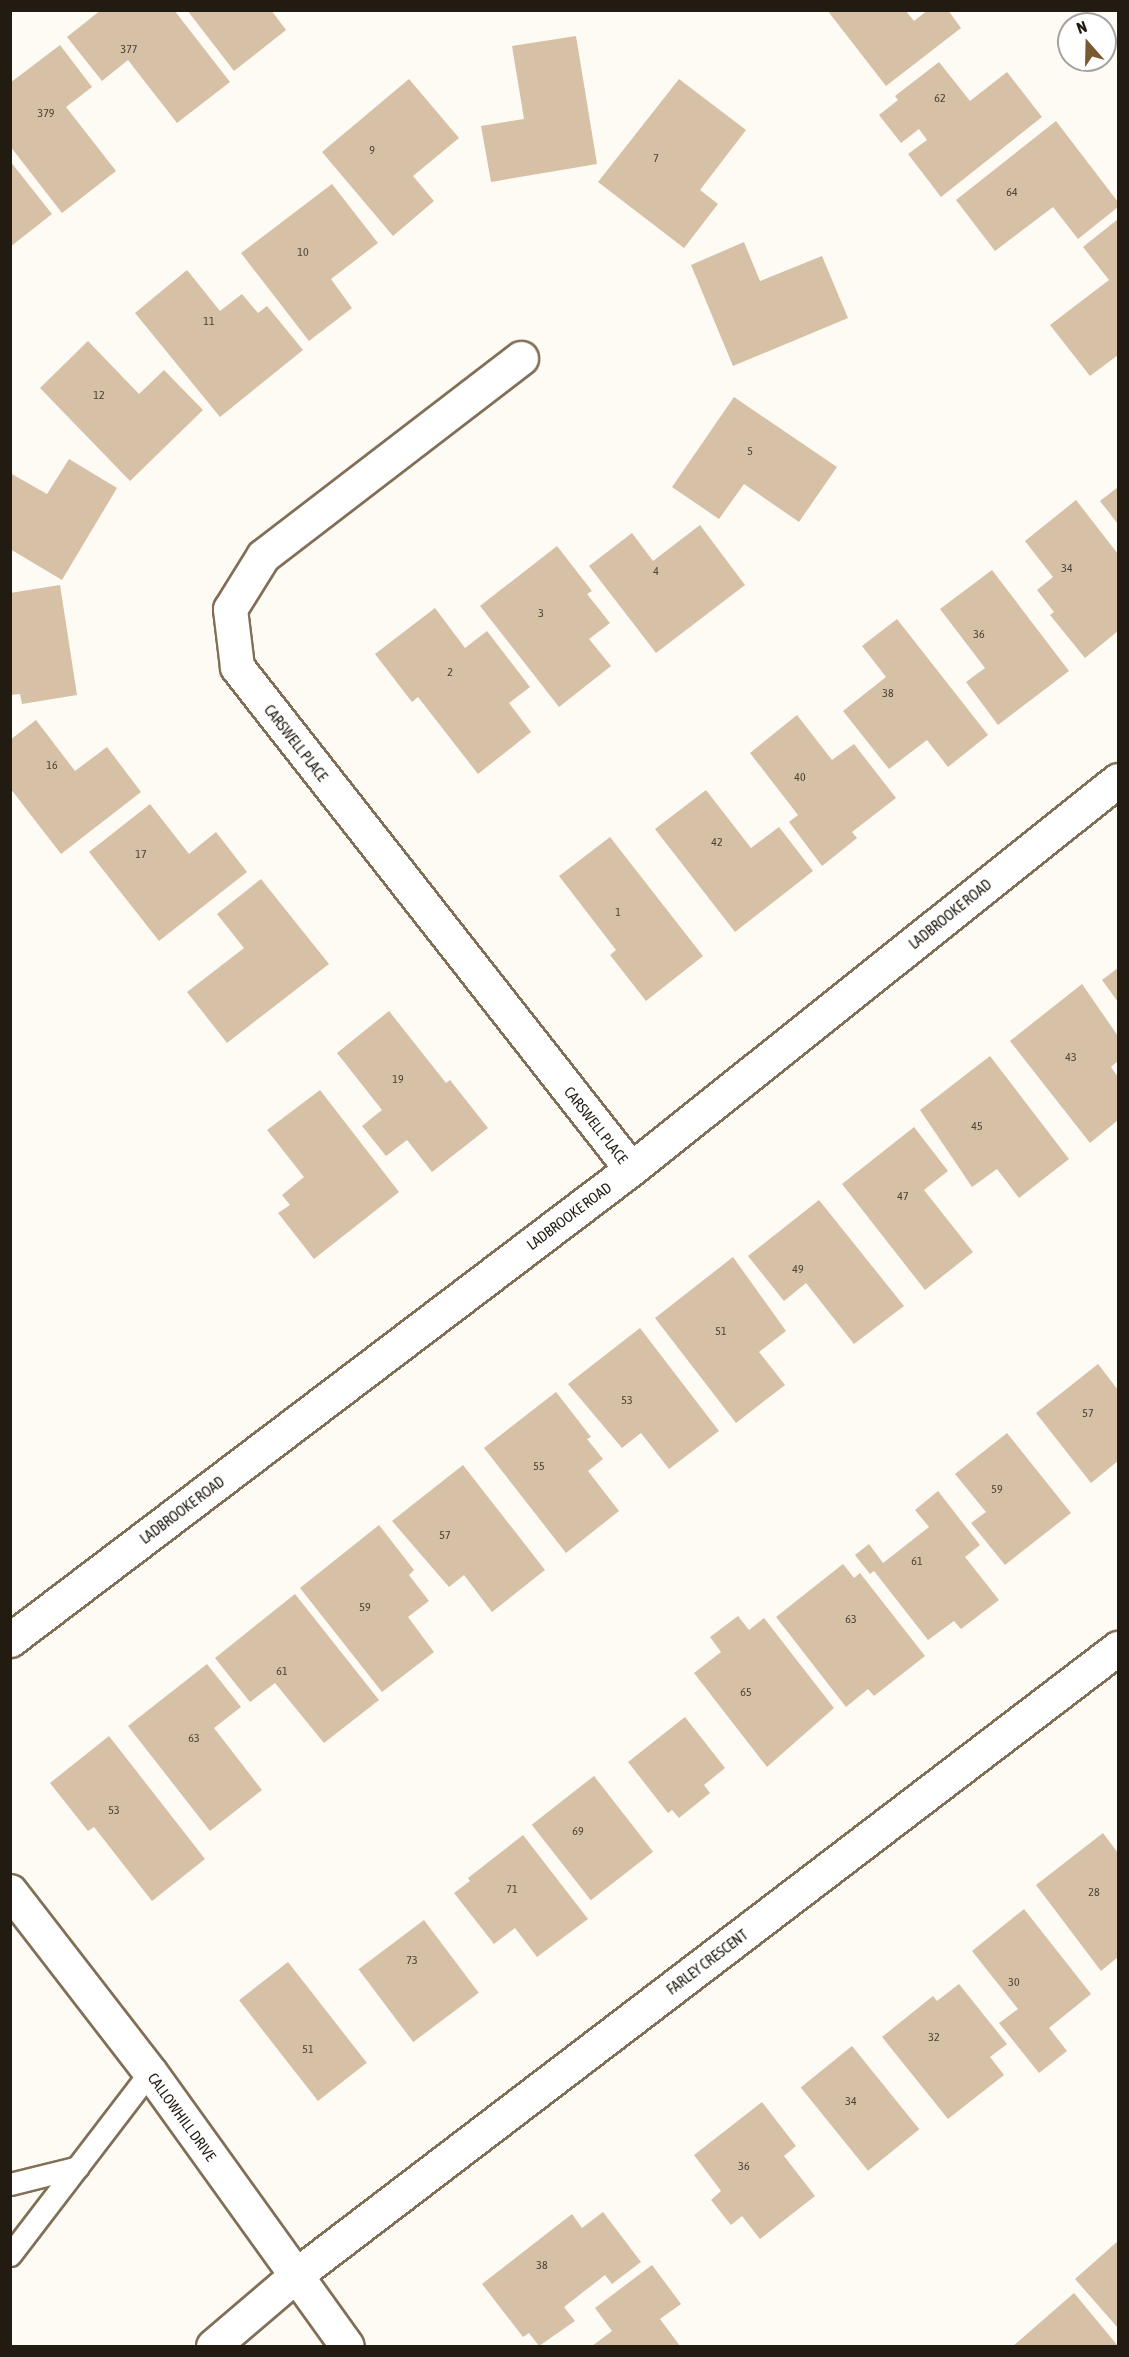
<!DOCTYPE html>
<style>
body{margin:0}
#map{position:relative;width:1129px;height:2357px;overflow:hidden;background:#fefaf4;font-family:"Asap Condensed",sans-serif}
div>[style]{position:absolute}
.building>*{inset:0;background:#d6c1a7;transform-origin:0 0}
.roads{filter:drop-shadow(2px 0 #816f57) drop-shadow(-2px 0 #816f57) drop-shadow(0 2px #816f57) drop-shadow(0 -2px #816f57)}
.lane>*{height:21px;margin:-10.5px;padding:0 10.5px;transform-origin:10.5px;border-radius:10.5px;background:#fff}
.street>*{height:33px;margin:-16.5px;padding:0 16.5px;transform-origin:16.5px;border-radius:16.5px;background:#fff}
span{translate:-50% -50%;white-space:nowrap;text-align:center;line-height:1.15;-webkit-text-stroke:5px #fff;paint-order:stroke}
.number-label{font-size:12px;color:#4f4436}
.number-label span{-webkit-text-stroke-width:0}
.street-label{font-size:15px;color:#221b11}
.frame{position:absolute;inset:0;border:12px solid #221b11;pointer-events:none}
.north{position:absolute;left:1057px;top:12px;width:60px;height:60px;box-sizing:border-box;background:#fff;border:2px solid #a7a4a0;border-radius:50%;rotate:340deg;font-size:16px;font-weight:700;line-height:24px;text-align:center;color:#221b11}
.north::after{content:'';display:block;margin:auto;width:21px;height:27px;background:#795a2f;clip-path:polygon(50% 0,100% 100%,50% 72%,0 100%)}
</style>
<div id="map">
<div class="building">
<div style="clip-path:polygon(101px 10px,174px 10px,230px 82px,177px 123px,128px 60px,102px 81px,67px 37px)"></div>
<div style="clip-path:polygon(187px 10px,271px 10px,286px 30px,234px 71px)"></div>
<div style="clip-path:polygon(827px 10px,905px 10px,914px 21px,928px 10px,948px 10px,961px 28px,886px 86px)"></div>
<div style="clip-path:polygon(576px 36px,597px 164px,491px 182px,481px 126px,524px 119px,512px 46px)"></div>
<div style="clip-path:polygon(60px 45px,92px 87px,66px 107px,116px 171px,62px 213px,10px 146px,10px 83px)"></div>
<div style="clip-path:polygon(939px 62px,970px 101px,1007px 72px,1042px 117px,941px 197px,908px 154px,927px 140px,919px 129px,901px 143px,879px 115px,898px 100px,895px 96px)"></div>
<div style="clip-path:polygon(409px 79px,459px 138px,413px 176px,434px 201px,393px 236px,322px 152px)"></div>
<div style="clip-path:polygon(679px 79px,746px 130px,700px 190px,718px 204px,684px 248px,598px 182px)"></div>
<div style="clip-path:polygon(1056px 121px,1118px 202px,1118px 207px,1078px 239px,1053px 207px,995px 251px,956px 200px)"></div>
<div style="clip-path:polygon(10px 161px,52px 214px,10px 247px)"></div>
<div style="clip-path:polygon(332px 184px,378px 243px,331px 279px,352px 308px,309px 341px,241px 253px)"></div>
<div style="clip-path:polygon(1118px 219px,1118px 355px,1090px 376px,1050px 325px,1109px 280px,1083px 247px)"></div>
<div style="clip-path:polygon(744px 242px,760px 281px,822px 256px,848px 318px,733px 366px,691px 265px)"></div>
<div style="clip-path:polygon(187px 270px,220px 311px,242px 294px,258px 313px,267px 306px,303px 350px,220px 417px,135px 313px)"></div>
<div style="clip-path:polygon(88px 341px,139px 394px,164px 370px,203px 410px,130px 481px,40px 388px)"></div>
<div style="clip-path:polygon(734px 397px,837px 467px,799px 522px,744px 484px,719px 519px,672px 487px)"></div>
<div style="clip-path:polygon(69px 459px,117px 488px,62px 580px,10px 549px,10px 473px,47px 494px)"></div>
<div style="clip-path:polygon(1118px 487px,1118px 524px,1100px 501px)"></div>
<div style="clip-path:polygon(1076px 500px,1118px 554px,1118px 631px,1085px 658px,1050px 615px,1054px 612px,1037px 590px,1053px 577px,1025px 541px)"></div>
<div style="clip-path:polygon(700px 525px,745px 585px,656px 653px,589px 566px,632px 533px,653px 561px)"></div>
<div style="clip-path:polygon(557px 546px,592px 591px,587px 594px,610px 623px,589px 639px,611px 666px,559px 707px,480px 606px)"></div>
<div style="clip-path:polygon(992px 570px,1069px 671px,998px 725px,966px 682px,985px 668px,940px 609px)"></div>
<div style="clip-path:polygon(60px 585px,77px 695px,22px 704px,20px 694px,10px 695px,10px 593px)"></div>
<div style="clip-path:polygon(435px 608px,465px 648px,487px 631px,530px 687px,509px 703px,531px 732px,478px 774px,418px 697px,412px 702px,375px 654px)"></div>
<div style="clip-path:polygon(897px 619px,988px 735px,948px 767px,927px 740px,889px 769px,843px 711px,886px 677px,862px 646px)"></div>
<div style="clip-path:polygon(797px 715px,832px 760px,854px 744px,896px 798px,852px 832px,857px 838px,822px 866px,789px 822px,798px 815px,750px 753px)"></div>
<div style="clip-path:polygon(36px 720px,75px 771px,107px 747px,141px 792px,61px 854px,10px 788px,10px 740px)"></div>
<div style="clip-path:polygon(706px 790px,751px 848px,779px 827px,813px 871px,735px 932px,655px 829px)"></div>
<div style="clip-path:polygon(150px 804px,189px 854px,216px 832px,247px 872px,159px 941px,89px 852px)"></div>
<div style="clip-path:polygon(610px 837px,703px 956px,646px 1001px,610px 955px,616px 950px,559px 876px)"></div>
<div style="clip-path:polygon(261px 879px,329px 964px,227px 1043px,187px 992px,244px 948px,217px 914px)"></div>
<div style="clip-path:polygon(1118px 968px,1118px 1002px,1102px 980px)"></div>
<div style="clip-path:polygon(1082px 984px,1118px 1036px,1118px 1061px,1111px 1067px,1118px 1077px,1118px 1120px,1090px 1143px,1010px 1041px)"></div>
<div style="clip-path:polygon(389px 1011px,446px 1083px,450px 1080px,488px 1128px,432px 1172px,407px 1140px,386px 1156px,362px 1126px,382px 1110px,337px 1053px)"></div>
<div style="clip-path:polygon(990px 1056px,1069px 1159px,1019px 1198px,997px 1169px,972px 1187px,920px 1110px)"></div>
<div style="clip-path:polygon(320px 1090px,399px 1192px,314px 1259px,278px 1213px,290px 1205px,282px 1195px,304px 1177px,267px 1130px)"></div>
<div style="clip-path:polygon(914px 1127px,948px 1171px,924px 1190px,973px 1252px,925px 1290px,842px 1184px)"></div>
<div style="clip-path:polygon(819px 1200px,904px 1306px,854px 1344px,806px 1283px,784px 1301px,748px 1256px)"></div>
<div style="clip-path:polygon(733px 1257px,786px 1331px,759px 1352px,785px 1385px,736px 1423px,655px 1318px)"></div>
<div style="clip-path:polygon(640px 1328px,719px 1431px,669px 1469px,641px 1433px,622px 1448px,568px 1384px)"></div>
<div style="clip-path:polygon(1098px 1364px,1118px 1390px,1118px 1461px,1091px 1483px,1036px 1413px)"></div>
<div style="clip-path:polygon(556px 1392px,591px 1437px,587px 1439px,603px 1459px,588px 1471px,619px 1511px,566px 1553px,484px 1448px)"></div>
<div style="clip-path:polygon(1007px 1433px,1071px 1513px,1005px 1565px,971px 1523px,986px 1512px,955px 1474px)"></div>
<div style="clip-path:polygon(463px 1465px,545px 1570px,492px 1612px,464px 1575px,449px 1587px,392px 1521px)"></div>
<div style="clip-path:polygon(938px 1491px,980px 1545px,965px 1557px,999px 1600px,961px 1629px,954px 1621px,928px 1640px,874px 1571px,870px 1574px,855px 1555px,869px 1544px,883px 1563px,929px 1527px,915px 1510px)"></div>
<div style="clip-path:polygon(379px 1525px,414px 1570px,409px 1575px,429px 1601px,408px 1617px,434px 1652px,382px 1692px,300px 1588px)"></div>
<div style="clip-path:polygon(843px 1564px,854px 1578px,860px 1573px,925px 1656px,874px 1696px,868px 1689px,846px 1707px,776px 1617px)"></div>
<div style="clip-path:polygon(295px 1594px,379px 1700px,324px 1743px,275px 1683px,250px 1702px,215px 1658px)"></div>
<div style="clip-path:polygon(738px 1616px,749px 1630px,764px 1618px,834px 1708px,767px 1767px,694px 1673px,721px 1652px,710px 1637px)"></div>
<div style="clip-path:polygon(207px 1664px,241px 1707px,214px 1728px,262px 1790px,210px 1831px,128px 1726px)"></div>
<div style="clip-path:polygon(685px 1717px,725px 1768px,704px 1785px,710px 1793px,679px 1818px,672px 1810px,668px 1813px,628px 1762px)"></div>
<div style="clip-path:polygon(109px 1736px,205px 1859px,152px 1901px,94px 1827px,88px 1831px,50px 1783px)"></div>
<div style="left:594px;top:1776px;width:96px;height:79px;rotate:52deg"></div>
<div style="clip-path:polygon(1103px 1833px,1118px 1853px,1118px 1957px,1101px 1971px,1036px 1885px)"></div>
<div style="clip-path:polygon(523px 1835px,588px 1919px,537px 1957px,515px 1928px,494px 1944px,454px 1893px,470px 1881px,468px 1878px)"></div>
<div style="clip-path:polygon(1024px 1909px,1091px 1994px,1049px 2028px,1067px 2051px,1039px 2073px,999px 2023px,1018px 2009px,972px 1951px)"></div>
<div style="left:424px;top:1920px;width:91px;height:82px;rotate:53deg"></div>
<div style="left:288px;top:1962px;width:128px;height:62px;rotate:52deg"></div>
<div style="clip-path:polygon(959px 1984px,1007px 2044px,990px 2057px,1004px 2075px,948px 2119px,882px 2037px,933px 1996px,937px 2001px)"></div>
<div style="left:852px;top:2046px;width:107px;height:66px;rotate:51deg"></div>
<div style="clip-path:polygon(762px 2102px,796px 2146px,784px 2156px,815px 2196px,760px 2239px,742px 2216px,731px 2225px,711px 2200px,721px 2191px,694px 2155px)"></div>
<div style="clip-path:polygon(603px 2212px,641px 2262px,612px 2284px,605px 2275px,564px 2307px,575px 2321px,539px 2346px,529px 2333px,523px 2337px,482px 2284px,572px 2214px,582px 2228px)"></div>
<div style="clip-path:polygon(1118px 2241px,1118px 2328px,1075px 2279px)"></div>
<div style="clip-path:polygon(652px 2265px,681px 2304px,660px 2319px,680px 2346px,592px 2346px,612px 2331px,595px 2308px)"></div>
<div style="clip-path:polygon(1074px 2293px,1118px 2346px,1013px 2346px)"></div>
</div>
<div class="roads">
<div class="lane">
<div style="left:10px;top:2184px;width:70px;rotate:-14deg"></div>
<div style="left:10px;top:2255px;width:230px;rotate:-52.6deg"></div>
</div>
<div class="street">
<div style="left:521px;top:358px;width:325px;rotate:142.5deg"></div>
<div style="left:263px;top:556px;width:62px;rotate:121.9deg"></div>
<div style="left:230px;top:609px;width:58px;rotate:83.1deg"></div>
<div style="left:237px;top:667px;width:638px;rotate:51.87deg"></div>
<div style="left:10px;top:1640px;width:779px;rotate:-37.18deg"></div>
<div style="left:631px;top:1169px;width:623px;rotate:-38.62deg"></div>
<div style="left:10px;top:1891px;width:229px;rotate:52.3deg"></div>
<div style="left:150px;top:2072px;width:337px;rotate:54.3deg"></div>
<div style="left:213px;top:2346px;width:109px;rotate:-40.5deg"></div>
<div style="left:296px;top:2275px;width:1034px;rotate:-37.34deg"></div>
</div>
</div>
<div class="number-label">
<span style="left:129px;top:50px">377</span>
<span style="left:940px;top:99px">62</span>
<span style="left:46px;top:114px">379</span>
<span style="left:372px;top:151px">9</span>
<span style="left:656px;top:159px">7</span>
<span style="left:1012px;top:193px">64</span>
<span style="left:303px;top:253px">10</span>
<span style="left:209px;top:322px">11</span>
<span style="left:99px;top:396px">12</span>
<span style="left:750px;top:452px">5</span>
<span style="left:1067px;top:569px">34</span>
<span style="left:656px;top:572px">4</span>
<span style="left:541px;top:614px">3</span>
<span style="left:979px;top:635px">36</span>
<span style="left:450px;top:673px">2</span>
<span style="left:888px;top:694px">38</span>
<span style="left:52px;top:766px">16</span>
<span style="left:800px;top:778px">40</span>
<span style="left:717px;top:843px">42</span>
<span style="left:141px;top:855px">17</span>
<span style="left:618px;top:913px">1</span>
<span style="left:1071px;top:1058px">43</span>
<span style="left:398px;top:1080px">19</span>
<span style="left:977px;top:1127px">45</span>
<span style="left:903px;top:1197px">47</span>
<span style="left:798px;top:1270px">49</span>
<span style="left:721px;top:1332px">51</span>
<span style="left:627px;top:1401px">53</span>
<span style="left:1088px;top:1414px">57</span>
<span style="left:539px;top:1467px">55</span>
<span style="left:997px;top:1490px">59</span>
<span style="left:445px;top:1536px">57</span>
<span style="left:917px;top:1562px">61</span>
<span style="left:365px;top:1608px">59</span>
<span style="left:851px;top:1620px">63</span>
<span style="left:282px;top:1672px">61</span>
<span style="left:746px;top:1693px">65</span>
<span style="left:194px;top:1739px">63</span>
<span style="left:114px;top:1811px">53</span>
<span style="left:578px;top:1832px">69</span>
<span style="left:512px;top:1890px">71</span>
<span style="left:1094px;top:1893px">28</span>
<span style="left:412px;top:1961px">73</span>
<span style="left:1014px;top:1983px">30</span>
<span style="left:934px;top:2038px">32</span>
<span style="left:308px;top:2050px">51</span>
<span style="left:851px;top:2102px">34</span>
<span style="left:744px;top:2167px">36</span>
<span style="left:542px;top:2266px">38</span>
</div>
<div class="street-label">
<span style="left:296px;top:743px;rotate:52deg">CARSWELL PLACE</span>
<span style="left:950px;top:914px;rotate:-39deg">LADBROOKE ROAD</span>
<span style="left:596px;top:1125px;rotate:52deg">CARSWELL PLACE</span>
<span style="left:569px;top:1216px;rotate:-37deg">LADBROOKE ROAD</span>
<span style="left:182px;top:1510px;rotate:-37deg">LADBROOKE ROAD</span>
<span style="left:707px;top:1962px;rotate:-37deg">FARLEY CRESCENT</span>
<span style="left:182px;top:2117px;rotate:54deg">CALLOWHILL DRIVE</span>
</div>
<div class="frame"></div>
<div class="north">N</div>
</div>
